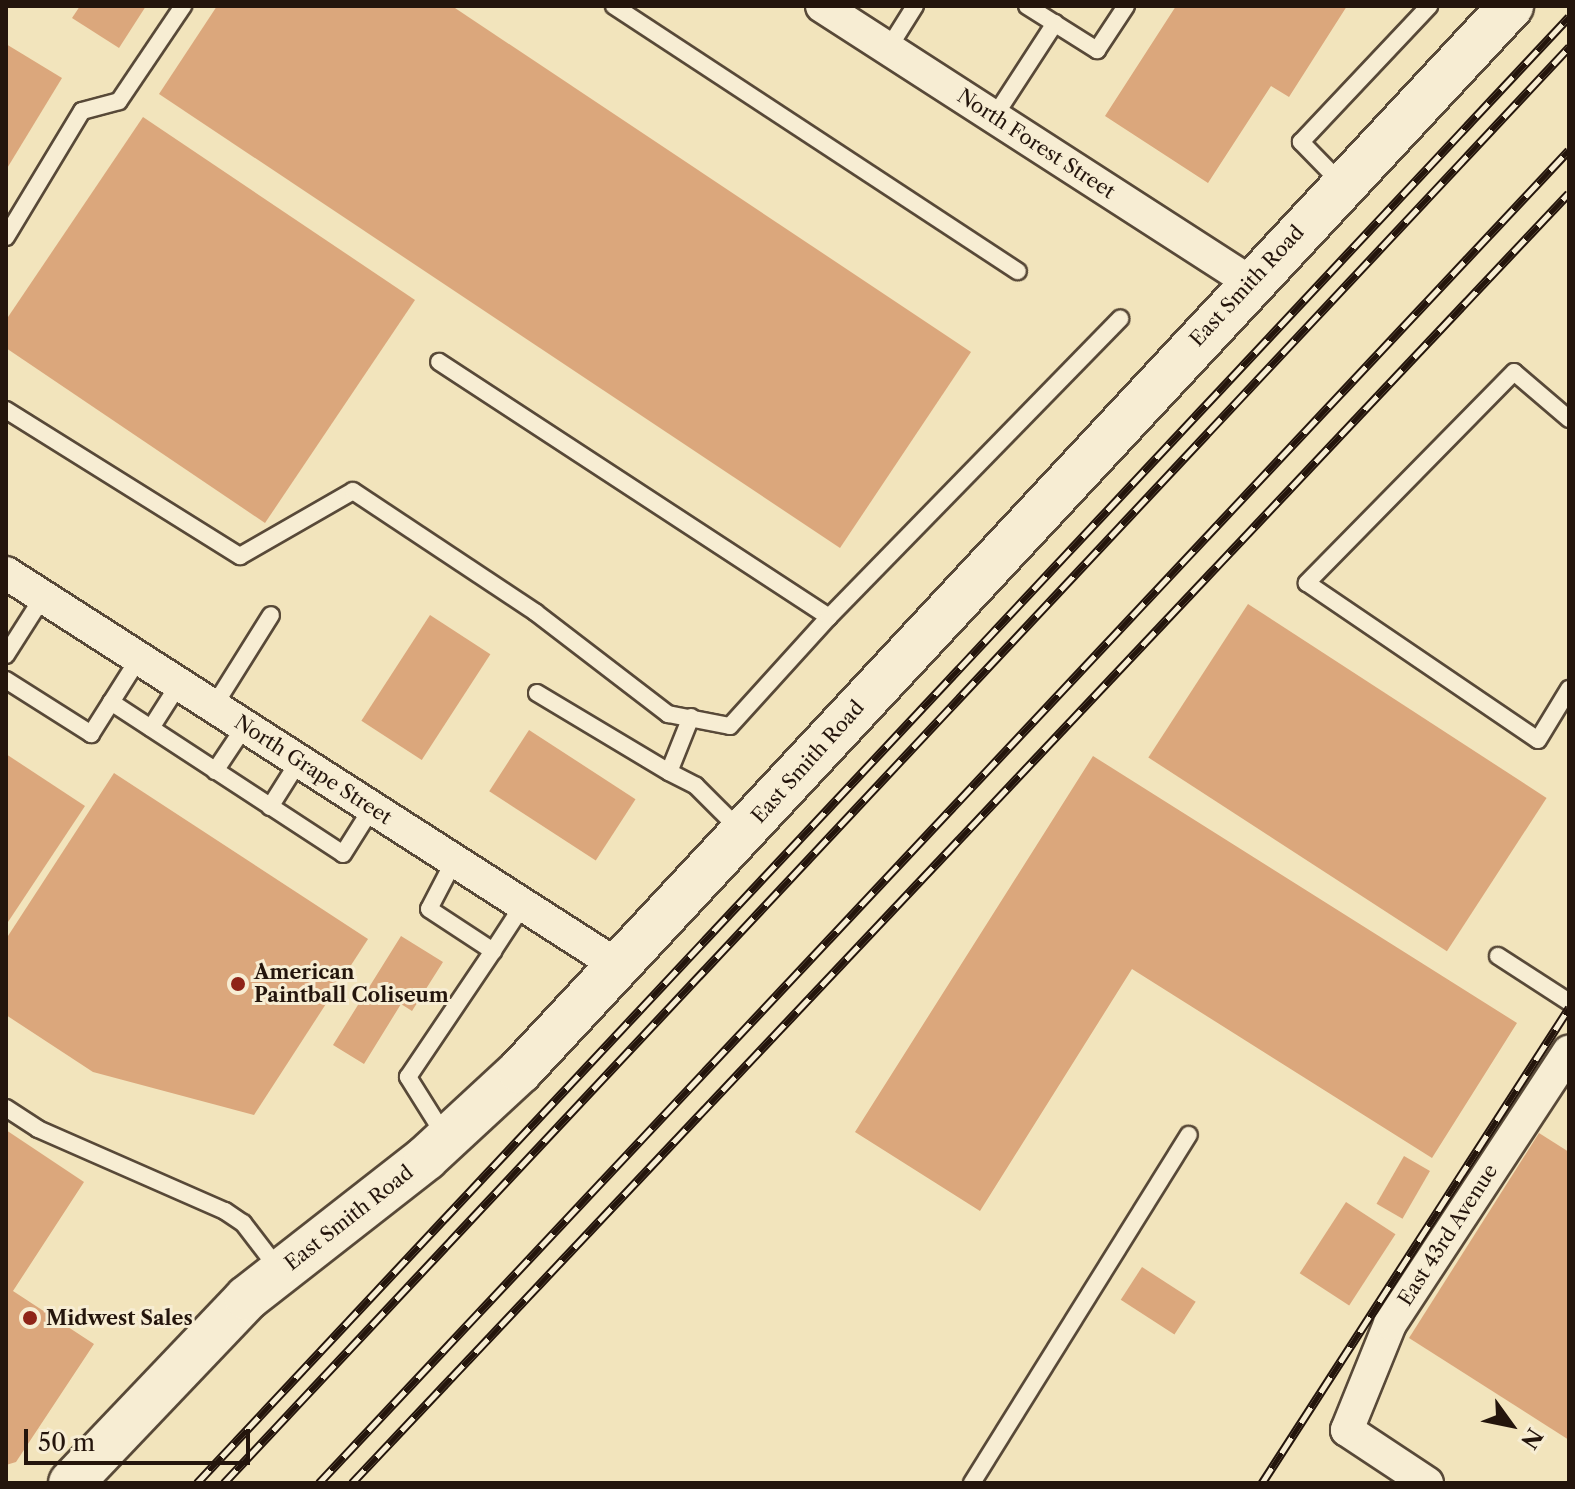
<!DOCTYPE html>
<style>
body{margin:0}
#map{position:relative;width:1575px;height:1489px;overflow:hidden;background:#f2e4bc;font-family:"Libre Caslon Text",serif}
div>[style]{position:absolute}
.building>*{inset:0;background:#dba77c;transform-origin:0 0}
.roads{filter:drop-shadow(2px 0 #584938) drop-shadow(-2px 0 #584938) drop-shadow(0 2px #584938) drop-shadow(0 -2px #584938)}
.lane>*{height:16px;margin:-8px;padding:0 8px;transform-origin:8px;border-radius:8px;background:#f7edd3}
.street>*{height:32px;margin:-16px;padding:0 16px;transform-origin:16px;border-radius:16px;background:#f7edd3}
.secondary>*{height:44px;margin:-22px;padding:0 22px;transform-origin:22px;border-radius:22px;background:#f7edd3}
.rail>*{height:9px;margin-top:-4.5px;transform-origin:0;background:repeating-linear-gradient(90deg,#f7edd3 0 18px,#24150c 0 36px);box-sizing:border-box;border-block:2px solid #24150c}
.dots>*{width:22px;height:22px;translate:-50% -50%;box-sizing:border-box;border:4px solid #f7edd3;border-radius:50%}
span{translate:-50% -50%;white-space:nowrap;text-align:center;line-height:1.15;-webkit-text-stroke:6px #f7edd3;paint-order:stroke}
.street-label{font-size:20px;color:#24150c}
.poi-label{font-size:20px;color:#24150c;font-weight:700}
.left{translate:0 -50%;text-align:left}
.frame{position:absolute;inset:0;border:8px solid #24150c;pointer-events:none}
.north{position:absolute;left:1471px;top:1385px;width:80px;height:80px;-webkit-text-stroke:6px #f7edd3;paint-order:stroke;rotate:123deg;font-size:22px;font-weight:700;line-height:32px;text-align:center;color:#24150c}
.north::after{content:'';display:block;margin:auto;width:28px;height:36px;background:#24150c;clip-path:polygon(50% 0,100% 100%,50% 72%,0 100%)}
.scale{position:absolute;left:24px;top:1429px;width:226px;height:36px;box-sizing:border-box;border:4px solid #24150c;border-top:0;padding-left:10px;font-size:24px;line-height:28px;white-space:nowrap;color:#24150c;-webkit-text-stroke:6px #f7edd3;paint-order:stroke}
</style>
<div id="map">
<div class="building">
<div style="clip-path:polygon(80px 6px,146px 6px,119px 48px,72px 18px)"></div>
<div style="clip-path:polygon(217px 6px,452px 6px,971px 352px,840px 548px,159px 94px)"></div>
<div style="clip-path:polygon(1176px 6px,1347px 6px,1289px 97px,1271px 86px,1208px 183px,1105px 116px)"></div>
<div style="clip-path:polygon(6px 44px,62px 78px,6px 170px)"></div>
<div style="clip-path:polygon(143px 117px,415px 300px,265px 523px,6px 348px,6px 320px)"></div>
<div style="left:1248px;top:604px;width:356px;height:183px;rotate:33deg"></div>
<div style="left:430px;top:615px;width:72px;height:126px;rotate:33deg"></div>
<div style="left:529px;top:730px;width:127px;height:73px;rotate:33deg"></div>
<div style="clip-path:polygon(6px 754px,85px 806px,6px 925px)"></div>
<div style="clip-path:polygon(1093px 756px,1517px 1023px,1432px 1158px,1132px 969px,980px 1211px,855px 1132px)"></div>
<div style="clip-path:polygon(114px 773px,368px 939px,254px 1115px,93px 1072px,6px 1015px,6px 939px)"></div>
<div style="clip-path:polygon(401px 936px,443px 962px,412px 1011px,401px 1004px,364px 1064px,333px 1045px)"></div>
<div style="clip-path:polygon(6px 1130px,84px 1182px,13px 1291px,94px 1344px,16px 1462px,6px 1465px)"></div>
<div style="clip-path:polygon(1539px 1133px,1569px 1152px,1569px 1440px,1409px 1338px)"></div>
<div style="left:1404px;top:1156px;width:30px;height:55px;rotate:30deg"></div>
<div style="left:1346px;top:1202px;width:59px;height:85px;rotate:33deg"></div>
<div style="left:1142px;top:1267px;width:64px;height:39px;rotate:33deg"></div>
</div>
<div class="roads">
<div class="lane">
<div style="left:614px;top:6px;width:483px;rotate:33.3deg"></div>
<div style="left:1027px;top:6px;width:83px;rotate:32.2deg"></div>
<div style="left:1097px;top:50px;width:53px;rotate:-56.6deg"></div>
<div style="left:888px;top:49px;width:51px;rotate:-57.9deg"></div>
<div style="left:994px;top:117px;width:112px;rotate:-57deg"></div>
<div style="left:1342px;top:184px;width:59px;rotate:-134.3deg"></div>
<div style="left:1301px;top:142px;width:187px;rotate:-46.7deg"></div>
<div style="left:6px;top:237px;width:147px;rotate:-58.9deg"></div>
<div style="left:82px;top:111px;width:38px;rotate:-15deg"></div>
<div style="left:119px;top:101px;width:115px;rotate:-56deg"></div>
<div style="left:6px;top:410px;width:276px;rotate:32deg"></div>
<div style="left:240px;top:556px;width:130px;rotate:-29.9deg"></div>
<div style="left:353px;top:491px;width:219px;rotate:33.6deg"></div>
<div style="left:535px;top:612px;width:168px;rotate:37.5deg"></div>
<div style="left:668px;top:714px;width:63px;rotate:11deg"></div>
<div style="left:730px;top:726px;width:147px;rotate:-47.8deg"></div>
<div style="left:829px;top:617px;width:466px;rotate:-146.8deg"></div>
<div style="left:1569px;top:419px;width:72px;rotate:-139.5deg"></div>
<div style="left:1514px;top:372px;width:296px;rotate:134.5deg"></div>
<div style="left:1307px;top:583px;width:279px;rotate:34.2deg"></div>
<div style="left:1538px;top:740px;width:60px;rotate:-58.7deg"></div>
<div style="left:829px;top:617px;width:417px;rotate:-45.7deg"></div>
<div style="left:6px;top:655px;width:69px;rotate:-57.5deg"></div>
<div style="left:6px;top:680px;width:101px;rotate:32.4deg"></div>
<div style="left:91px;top:734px;width:90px;rotate:-57.7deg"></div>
<div style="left:537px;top:693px;width:154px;rotate:30.9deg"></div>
<div style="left:111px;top:702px;width:277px;rotate:33.2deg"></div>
<div style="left:343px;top:854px;width:54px;rotate:-57.8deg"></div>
<div style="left:214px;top:706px;width:107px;rotate:-57.9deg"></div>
<div style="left:691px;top:717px;width:59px;rotate:111.8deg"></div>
<div style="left:669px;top:772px;width:30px;rotate:27deg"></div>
<div style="left:696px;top:786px;width:64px;rotate:45deg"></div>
<div style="left:151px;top:728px;width:52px;rotate:-57.5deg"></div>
<div style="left:215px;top:771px;width:54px;rotate:-56.3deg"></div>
<div style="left:270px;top:807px;width:54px;rotate:-57.8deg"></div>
<div style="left:454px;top:861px;width:54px;rotate:117.5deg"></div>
<div style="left:429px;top:909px;width:77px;rotate:33.3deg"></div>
<div style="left:493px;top:951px;width:55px;rotate:-56.9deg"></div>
<div style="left:1498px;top:956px;width:85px;rotate:32.9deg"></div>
<div style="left:6px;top:1108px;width:38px;rotate:33deg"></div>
<div style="left:38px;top:1129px;width:204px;rotate:23.7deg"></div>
<div style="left:225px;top:1211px;width:22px;rotate:34deg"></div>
<div style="left:243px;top:1223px;width:59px;rotate:52.5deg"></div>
<div style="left:445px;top:1136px;width:70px;rotate:-122.1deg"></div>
<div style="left:408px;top:1077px;width:152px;rotate:-56deg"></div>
<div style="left:972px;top:1483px;width:410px;rotate:-58.1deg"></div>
</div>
<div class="street">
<div style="left:822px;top:6px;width:509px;rotate:32.82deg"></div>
<div style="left:6px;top:573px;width:730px;rotate:32.69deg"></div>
<div style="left:1427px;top:1483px;width:96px;rotate:-146.5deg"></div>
<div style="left:1347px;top:1430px;width:114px;rotate:-67.9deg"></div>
<div style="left:1390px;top:1324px;width:326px;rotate:-56.7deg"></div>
</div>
<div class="secondary">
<div style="left:71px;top:1483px;width:255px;rotate:-46.4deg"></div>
<div style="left:247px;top:1298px;width:227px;rotate:-38deg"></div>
<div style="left:426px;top:1158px;width:128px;rotate:-42.8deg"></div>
<div style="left:520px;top:1071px;width:1455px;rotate:-47.06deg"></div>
</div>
</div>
<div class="rail">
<div style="left:197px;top:1483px;width:2008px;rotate:-46.9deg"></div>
<div style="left:224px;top:1483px;width:1968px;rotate:-46.87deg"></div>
<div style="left:319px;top:1483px;width:1827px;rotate:-46.84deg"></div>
<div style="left:352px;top:1483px;width:1773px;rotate:-46.67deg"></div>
<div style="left:1262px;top:1483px;width:566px;rotate:-57.12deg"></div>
</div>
<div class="dots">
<div style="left:238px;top:984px;background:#8f2418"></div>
<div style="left:30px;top:1318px;background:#8f2418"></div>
</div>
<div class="street-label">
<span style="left:1036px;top:144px;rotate:33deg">North Forest Street</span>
<span style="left:1247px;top:286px;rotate:-47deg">East Smith Road</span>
<span style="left:808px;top:762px;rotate:-48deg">East Smith Road</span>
<span style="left:313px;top:770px;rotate:33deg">North Grape Street</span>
<span style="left:349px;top:1218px;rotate:-38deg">East Smith Road</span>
<span style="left:1448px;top:1235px;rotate:-57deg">East 43rd Avenue</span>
</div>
<div class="poi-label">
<span class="left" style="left:254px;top:984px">American<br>Paintball Coliseum</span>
<span class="left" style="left:46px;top:1318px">Midwest Sales</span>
</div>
<div class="frame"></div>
<div class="north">N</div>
<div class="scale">50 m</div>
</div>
